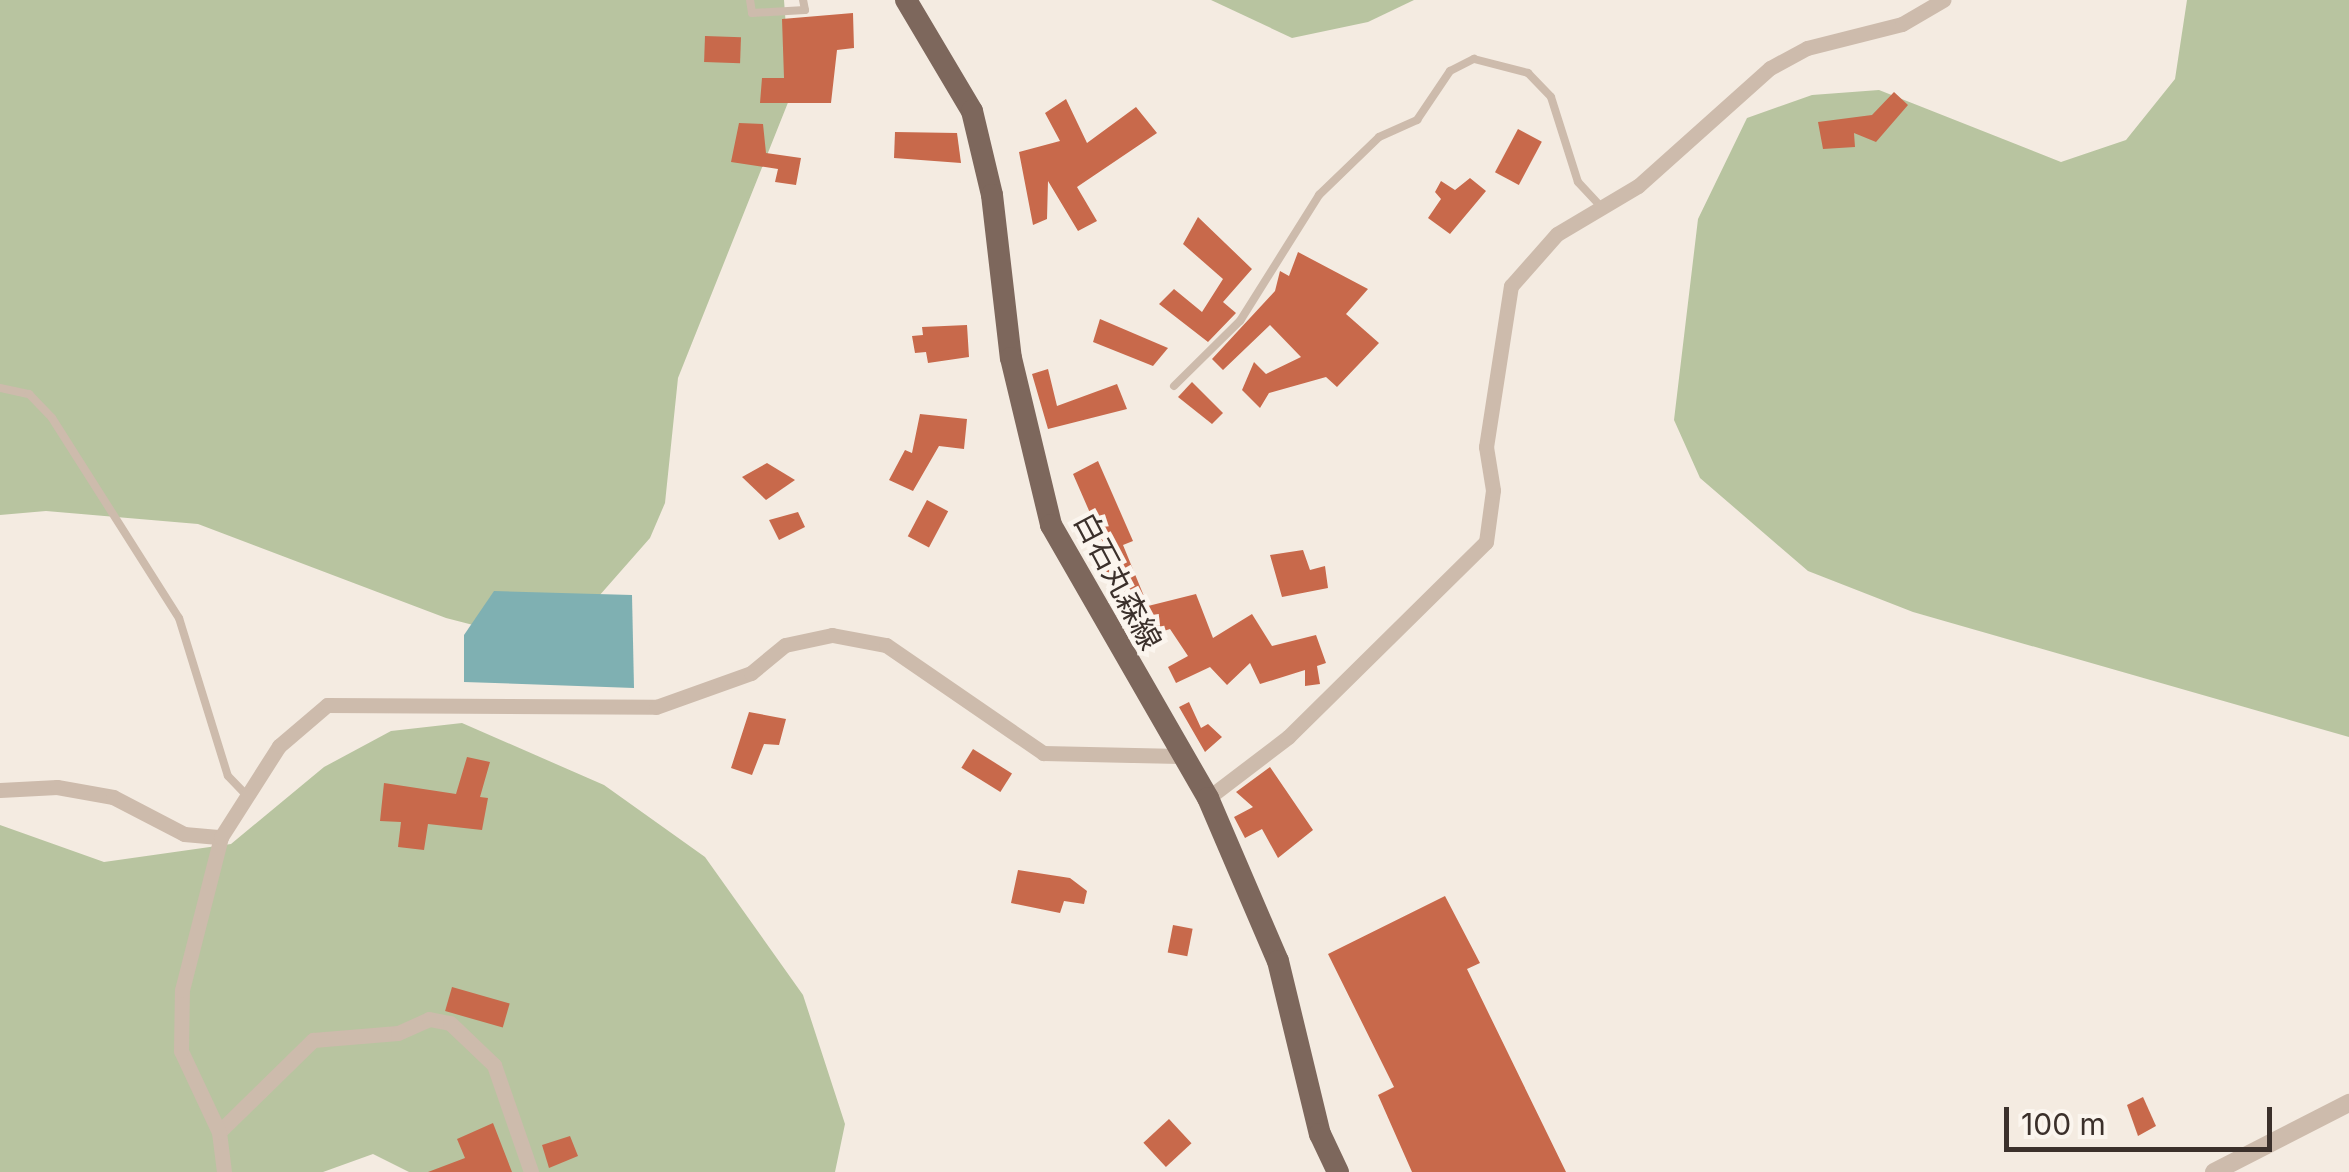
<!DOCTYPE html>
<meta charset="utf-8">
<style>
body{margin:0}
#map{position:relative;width:2349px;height:1172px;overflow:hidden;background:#f4ebe1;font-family:Inter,"Noto Sans JP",sans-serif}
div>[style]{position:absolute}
.green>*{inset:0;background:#b8c4a0}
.water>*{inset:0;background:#7fb0b2}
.building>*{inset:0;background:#c8694b;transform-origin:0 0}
.service>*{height:8px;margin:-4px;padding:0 4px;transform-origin:4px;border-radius:4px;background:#cdbbac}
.minor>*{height:15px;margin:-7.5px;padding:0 7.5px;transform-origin:7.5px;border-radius:7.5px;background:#cdbbac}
.tertiary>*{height:18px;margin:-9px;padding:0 9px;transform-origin:9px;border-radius:9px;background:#cdbbac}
.primary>*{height:22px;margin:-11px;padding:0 11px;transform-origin:11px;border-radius:11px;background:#7d675c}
span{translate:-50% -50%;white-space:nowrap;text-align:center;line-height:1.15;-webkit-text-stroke:9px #fbf5ee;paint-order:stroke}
.street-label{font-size:30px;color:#3b302b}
.scale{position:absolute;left:2004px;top:1107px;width:268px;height:45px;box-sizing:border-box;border:5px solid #3b302b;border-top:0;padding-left:12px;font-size:30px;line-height:35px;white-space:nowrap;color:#3b302b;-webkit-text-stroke:8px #fbf5ee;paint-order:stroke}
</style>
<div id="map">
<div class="green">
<div style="clip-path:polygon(0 0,784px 0,791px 95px,678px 378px,665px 503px,650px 538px,555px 646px,446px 618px,198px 524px,46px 511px,0 515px)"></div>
<div style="clip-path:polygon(1211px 0,1414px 0,1368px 22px,1292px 38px)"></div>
<div style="clip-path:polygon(2187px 0,2349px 0,2349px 737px,1913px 612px,1808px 571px,1700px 478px,1674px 420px,1698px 219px,1747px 118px,1812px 95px,1879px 90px,2061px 162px,2126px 140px,2175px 79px)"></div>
<div style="clip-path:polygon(462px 723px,604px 785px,705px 857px,803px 995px,845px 1124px,835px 1172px,409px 1172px,373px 1154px,323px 1172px,0 1172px,0 825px,104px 862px,231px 844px,324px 767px,391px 731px)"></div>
</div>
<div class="water">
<div style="clip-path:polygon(494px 591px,632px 595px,634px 688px,464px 682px,464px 635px)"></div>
</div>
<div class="building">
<div style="clip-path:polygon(853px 13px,854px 48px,837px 50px,831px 103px,760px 103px,762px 78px,784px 78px,782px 19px)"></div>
<div style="left:705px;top:36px;width:36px;height:26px;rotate:2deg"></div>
<div style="clip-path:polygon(1894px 92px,1908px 105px,1876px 142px,1854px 133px,1855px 147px,1823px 149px,1818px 122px,1872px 115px)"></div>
<div style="clip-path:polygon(1066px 99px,1087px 143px,1136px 107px,1157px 133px,1077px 187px,1097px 221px,1078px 231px,1048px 181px,1047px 219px,1033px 225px,1019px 152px,1060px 141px,1045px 113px)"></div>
<div style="clip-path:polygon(739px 123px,763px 124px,766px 153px,801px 158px,796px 185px,775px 182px,778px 169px,731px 162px)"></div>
<div style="left:1518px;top:129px;width:27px;height:49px;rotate:28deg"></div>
<div style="clip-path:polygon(895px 132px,957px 133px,961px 163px,894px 158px)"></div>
<div style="clip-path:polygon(1470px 178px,1486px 191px,1450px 234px,1428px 218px,1441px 199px,1435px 192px,1441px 181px,1455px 190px)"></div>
<div style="clip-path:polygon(1198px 217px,1252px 269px,1223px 302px,1236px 313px,1208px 342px,1159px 304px,1174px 289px,1202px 312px,1223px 279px,1183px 244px)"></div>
<div style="clip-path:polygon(1298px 252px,1368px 289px,1346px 314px,1379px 343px,1337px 387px,1326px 377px,1269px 393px,1260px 408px,1242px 390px,1254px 362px,1266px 374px,1301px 357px,1270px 325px,1223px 370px,1212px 359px,1275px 291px,1280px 271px,1289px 276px)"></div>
<div style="clip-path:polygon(1100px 319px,1168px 348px,1153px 366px,1093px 342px)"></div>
<div style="clip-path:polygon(967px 325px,969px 357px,928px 363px,926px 352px,915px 353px,912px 336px,923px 335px,922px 327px)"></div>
<div style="clip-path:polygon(1048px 369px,1057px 406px,1117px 384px,1127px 409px,1048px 429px,1032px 374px)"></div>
<div style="clip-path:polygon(1192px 382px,1223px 413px,1212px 424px,1178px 397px)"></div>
<div style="clip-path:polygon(920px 414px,967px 419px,964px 449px,939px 446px,913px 491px,889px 480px,905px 450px,912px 453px)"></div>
<div style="clip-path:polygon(1098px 461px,1133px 541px,1123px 545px,1148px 606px,1196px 594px,1213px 638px,1252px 614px,1272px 646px,1316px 635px,1326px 663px,1317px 666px,1320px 684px,1305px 686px,1305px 670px,1260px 684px,1250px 663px,1227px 685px,1210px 667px,1176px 683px,1168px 667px,1188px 656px,1170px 629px,1142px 638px,1132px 600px,1122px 605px,1103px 565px,1111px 561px,1073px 474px)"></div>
<div style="clip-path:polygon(767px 463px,795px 480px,766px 500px,742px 477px)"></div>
<div style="left:927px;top:500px;width:24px;height:41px;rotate:28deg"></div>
<div style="clip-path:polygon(798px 512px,805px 527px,779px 540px,769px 520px)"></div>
<div style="clip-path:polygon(1303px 550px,1310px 570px,1325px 566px,1328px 588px,1282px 597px,1270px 555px)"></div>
<div style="clip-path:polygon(1189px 702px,1201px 728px,1208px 724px,1222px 737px,1205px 752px,1179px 707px)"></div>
<div style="clip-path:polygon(749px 712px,786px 719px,779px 745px,764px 744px,752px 775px,731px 768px)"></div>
<div style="left:973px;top:749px;width:46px;height:22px;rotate:32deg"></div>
<div style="clip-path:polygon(467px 757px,490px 762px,480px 797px,488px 798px,482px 830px,428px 824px,424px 850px,398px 847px,401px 822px,380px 821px,384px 783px,456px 794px)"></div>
<div style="clip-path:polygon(1270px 767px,1313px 830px,1278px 858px,1262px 829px,1245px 838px,1234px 817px,1253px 807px,1236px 792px)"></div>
<div style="clip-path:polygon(1018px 870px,1070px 878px,1087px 891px,1084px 904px,1064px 901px,1060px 913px,1011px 903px)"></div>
<div style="clip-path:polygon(1445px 896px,1480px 963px,1467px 969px,1566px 1172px,1412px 1172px,1378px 1095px,1394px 1087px,1328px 954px)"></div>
<div style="left:1173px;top:925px;width:20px;height:28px;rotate:11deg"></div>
<div style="left:452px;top:987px;width:60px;height:25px;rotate:16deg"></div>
<div style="clip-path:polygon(2143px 1097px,2156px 1126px,2138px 1136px,2127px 1105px)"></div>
<div style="left:1169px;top:1119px;width:33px;height:35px;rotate:47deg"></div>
<div style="clip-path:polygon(493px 1123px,512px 1172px,428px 1172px,465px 1158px,457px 1139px)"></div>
<div style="clip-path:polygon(570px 1136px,578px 1156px,549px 1168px,542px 1145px)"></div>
</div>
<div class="service">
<div style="left:750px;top:0;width:13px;rotate:81deg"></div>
<div style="left:752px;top:13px;width:53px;rotate:-3.2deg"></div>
<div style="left:805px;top:10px;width:10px;rotate:-101deg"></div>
<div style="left:1174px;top:386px;width:93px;rotate:-44.6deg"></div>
<div style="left:1240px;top:321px;width:149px;rotate:-57.9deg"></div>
<div style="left:1319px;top:195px;width:83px;rotate:-44deg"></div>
<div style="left:1379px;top:137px;width:42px;rotate:-24.1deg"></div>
<div style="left:1417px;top:120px;width:59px;rotate:-56deg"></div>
<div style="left:1450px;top:71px;width:27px;rotate:-27deg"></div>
<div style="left:1474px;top:59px;width:56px;rotate:14.5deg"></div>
<div style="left:1528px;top:73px;width:33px;rotate:46deg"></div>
<div style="left:1551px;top:97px;width:89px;rotate:72.4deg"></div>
<div style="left:1578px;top:182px;width:34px;rotate:47deg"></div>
<div style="left:0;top:388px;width:30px;rotate:12deg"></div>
<div style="left:29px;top:394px;width:33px;rotate:46deg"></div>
<div style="left:52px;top:418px;width:237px;rotate:57.6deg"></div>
<div style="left:179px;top:618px;width:165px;rotate:72.8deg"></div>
<div style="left:228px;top:776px;width:29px;rotate:46deg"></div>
</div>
<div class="minor">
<div style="left:0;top:790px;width:57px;rotate:-3deg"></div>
<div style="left:57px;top:787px;width:57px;rotate:10.1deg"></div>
<div style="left:113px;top:797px;width:80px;rotate:27.5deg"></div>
<div style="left:184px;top:834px;width:37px;rotate:5deg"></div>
<div style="left:1208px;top:798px;width:101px;rotate:-37.3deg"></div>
<div style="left:1288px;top:737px;width:278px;rotate:-44.6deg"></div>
<div style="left:1486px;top:542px;width:52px;rotate:-82.3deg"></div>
<div style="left:1493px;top:490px;width:44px;rotate:-99.2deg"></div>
<div style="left:1486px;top:447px;width:163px;rotate:-81.2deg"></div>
<div style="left:1511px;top:286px;width:69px;rotate:-48.5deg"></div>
<div style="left:1557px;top:234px;width:94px;rotate:-30.7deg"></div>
<div style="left:1638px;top:186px;width:177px;rotate:-41.8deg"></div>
<div style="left:1770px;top:68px;width:42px;rotate:-28.4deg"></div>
<div style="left:1807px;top:48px;width:98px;rotate:-14.2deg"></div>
<div style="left:1902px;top:24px;width:48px;rotate:-30.3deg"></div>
<div style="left:219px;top:1132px;width:132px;rotate:-44.4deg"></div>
<div style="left:313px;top:1040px;width:85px;rotate:-4.7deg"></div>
<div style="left:398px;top:1033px;width:34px;rotate:-24deg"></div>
<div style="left:429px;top:1019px;width:21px;rotate:11deg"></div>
<div style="left:450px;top:1023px;width:61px;rotate:43.7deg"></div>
<div style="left:494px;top:1065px;width:113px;rotate:70.9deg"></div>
<div style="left:224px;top:1172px;width:40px;rotate:-97.1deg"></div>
<div style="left:219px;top:1132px;width:89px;rotate:-115.1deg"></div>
<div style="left:181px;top:1051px;width:61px;rotate:-89.1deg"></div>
<div style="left:182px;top:990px;width:158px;rotate:-75.7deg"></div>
<div style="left:221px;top:837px;width:108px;rotate:-57.5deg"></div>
<div style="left:279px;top:746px;width:63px;rotate:-40.5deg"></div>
<div style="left:327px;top:705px;width:329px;rotate:0.3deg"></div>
<div style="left:656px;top:707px;width:101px;rotate:-19.7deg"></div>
<div style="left:751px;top:673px;width:44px;rotate:-39.5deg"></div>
<div style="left:785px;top:645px;width:48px;rotate:-12deg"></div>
<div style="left:832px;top:635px;width:55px;rotate:10.5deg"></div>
<div style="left:886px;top:645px;width:191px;rotate:34.5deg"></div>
<div style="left:1043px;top:753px;width:137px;rotate:1.3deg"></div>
</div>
<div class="tertiary">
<div style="left:2214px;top:1172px;width:152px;rotate:-27.1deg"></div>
</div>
<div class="primary">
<div style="left:906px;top:0;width:129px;rotate:59.3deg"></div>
<div style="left:972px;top:111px;width:86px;rotate:76.6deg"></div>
<div style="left:992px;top:195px;width:164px;rotate:83.4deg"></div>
<div style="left:1011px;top:358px;width:172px;rotate:76.5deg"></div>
<div style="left:1051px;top:525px;width:315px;rotate:60.1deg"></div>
<div style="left:1208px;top:798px;width:177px;rotate:66.8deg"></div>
<div style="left:1278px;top:961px;width:178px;rotate:76.4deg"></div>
<div style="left:1320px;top:1134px;width:42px;rotate:64.7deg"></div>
</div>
<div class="street-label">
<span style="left:1118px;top:581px;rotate:62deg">白石丸森線</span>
</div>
<div class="scale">100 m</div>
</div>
